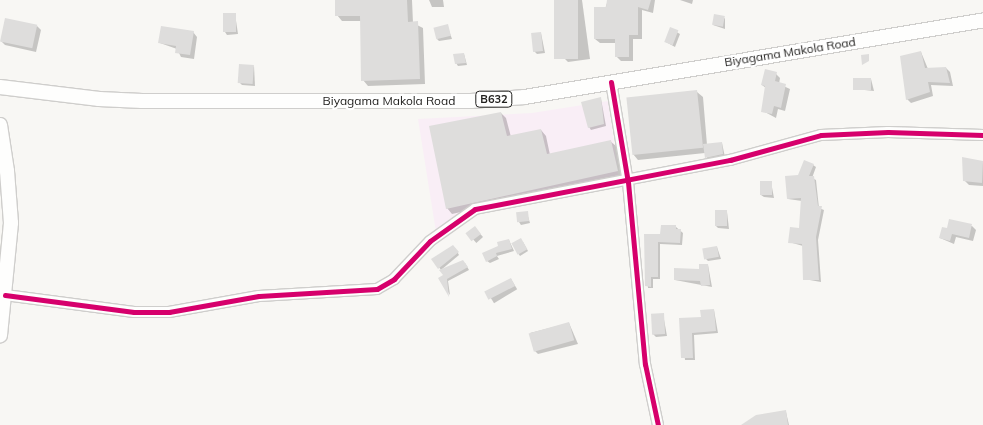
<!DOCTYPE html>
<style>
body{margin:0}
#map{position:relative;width:983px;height:425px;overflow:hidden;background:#f8f7f4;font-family:Mulish,sans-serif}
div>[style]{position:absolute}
.industrial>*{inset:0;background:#f9eef6}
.shadow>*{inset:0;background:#0003;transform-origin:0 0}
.building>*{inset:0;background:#dedddc;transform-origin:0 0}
.roads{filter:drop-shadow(1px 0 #cfcecc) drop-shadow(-1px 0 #cfcecc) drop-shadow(0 1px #cfcecc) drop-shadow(0 -1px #cfcecc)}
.minor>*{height:10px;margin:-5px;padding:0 5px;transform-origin:5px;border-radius:5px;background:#fefefd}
.major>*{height:14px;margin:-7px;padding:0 7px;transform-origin:7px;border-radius:7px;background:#fefefd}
.cycleway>*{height:5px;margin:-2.5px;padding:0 2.5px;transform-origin:2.5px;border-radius:2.5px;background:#d6006c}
span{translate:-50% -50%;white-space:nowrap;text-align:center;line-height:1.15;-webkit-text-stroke:4.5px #fff;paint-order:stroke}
.shield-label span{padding:1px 4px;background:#fff;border:1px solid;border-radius:4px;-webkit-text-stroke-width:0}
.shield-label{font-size:11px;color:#22211f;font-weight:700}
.street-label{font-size:12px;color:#22211f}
</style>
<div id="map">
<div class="industrial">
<div style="clip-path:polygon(608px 101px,619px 181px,465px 211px,436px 232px,418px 119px,532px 113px)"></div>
</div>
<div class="shadow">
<div style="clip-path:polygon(336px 0,412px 0,413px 23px,423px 28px,425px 84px,368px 86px,363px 80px,361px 21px,342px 21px,337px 15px)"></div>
<div style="clip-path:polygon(429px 0,443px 0,444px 7px,432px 7px)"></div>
<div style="clip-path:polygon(556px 0,582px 0,590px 59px,568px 62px,563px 57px)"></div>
<div style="clip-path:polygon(608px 0,655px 0,653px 13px,642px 10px,642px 39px,633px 39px,633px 61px,621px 61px,616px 56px,616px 43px,600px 43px,595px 39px)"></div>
<div style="clip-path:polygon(680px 0,693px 0,692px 4px)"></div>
<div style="clip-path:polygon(235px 14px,238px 34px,227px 35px,225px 32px)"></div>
<div style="clip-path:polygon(725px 18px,725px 29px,713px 25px)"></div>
<div style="clip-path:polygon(447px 25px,452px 39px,439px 41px,437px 39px)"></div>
<div style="clip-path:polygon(37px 26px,41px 30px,36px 52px,5px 45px,1px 41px)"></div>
<div style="clip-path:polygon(671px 29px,680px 34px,675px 47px,666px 42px)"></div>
<div style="clip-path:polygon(193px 32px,197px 37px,194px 59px,181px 57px,177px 49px,160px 43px)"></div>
<div style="clip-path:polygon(541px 33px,545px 53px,537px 54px,534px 51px)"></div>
<div style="clip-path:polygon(921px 52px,928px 69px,946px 68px,950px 72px,953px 86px,931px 85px,933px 96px,911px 103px,907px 99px)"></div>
<div style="clip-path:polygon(464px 54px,467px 65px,458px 66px,456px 63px)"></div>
<div style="clip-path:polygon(254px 66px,255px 86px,242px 85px,239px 82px)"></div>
<div style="clip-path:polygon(776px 74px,780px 78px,779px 84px,790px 89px,785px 111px,778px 109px,776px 118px,763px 111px,766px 88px,762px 85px)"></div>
<div style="clip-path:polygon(871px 79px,874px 91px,855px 89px)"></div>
<div style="clip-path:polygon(697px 92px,703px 97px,707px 145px,722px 143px,725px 157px,708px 160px,705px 153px,638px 160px,633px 154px)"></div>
<div style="clip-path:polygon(601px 99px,606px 126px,591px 130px,589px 127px)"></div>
<div style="clip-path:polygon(501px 113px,506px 118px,511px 137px,541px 130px,546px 136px,550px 155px,610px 141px,616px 146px,622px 176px,452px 214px,447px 208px)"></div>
<div style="clip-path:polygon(983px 162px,983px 186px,969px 185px,965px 181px)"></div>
<div style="clip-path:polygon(813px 165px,816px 167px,812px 178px,816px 180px,819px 208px,824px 210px,818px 240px,821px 282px,804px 279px,803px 246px,789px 242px,800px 229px,802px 201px,788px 199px,798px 177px)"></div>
<div style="clip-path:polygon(771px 182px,774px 198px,764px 197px,761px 195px)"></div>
<div style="clip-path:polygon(727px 212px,729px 229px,718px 228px,716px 226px)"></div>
<div style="clip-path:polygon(527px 213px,530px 223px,521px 225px,519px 222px)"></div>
<div style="clip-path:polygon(972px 226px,976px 230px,973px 241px,956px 237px,954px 244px,940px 238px,948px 230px)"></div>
<div style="clip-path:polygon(676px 227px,683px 233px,682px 245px,660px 244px,660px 279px,653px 279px,653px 288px,648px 288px,645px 235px,662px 236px)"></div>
<div style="left:475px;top:228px;width:12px;height:9px;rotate:48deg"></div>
<div style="clip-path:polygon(509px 240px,514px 251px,497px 256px,499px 259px,490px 263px,487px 261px)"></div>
<div style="clip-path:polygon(523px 242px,528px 251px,520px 256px,518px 253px)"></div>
<div style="clip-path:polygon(717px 247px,721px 259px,708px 261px,705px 258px)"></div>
<div style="clip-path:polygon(455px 248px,459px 255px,441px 270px,433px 259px)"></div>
<div style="clip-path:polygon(465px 263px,469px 270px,448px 281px,450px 295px,439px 279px)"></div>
<div style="clip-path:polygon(708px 265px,712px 287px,675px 280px,701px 270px)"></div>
<div style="left:511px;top:279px;width:12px;height:27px;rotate:59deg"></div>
<div style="clip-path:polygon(714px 310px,718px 333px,694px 335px,695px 360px,685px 360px,681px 319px,702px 318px)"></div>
<div style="clip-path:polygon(663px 314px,667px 336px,656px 337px,653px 334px)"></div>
<div style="clip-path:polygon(569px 323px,578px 344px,538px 354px,534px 350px,530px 333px)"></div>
<div style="clip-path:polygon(786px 412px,789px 425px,744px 425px)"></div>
</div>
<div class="building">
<div style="clip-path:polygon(335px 0,407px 0,408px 22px,418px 21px,420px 79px,361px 81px,360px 16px,335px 16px)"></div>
<div style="left:554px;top:0;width:24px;height:59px"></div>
<div style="clip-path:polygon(607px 0,651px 0,648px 10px,638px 7px,638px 35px,629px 35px,629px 57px,615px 57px,615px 39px,594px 39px,594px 7px,606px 7px)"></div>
<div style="left:236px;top:13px;width:19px;height:13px;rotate:90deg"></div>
<div style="left:714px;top:14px;width:11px;height:11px;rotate:10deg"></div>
<div style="left:5px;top:18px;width:33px;height:24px;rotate:12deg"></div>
<div style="left:448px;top:24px;width:12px;height:15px;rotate:76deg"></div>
<div style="clip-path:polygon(161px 26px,194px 31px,190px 55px,175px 53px,176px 46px,158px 43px)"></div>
<div style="left:670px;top:27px;width:9px;height:16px;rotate:21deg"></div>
<div style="left:541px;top:32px;width:19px;height:10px;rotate:84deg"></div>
<div style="clip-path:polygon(921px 51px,925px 68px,946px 67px,950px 83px,928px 82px,930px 92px,906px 100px,900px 56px)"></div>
<div style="clip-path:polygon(464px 53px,466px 63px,455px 64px,453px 54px)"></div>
<div style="clip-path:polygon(869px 54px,869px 61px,862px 65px,861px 55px)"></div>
<div style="left:239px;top:64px;width:15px;height:19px;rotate:4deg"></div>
<div style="clip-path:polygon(765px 69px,777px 72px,775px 81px,786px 84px,781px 108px,774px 106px,772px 114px,761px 112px,765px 86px,761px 85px)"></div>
<div style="left:853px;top:78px;width:18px;height:12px"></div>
<div style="left:697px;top:90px;width:58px;height:71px;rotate:84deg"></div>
<div style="clip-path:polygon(601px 97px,604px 124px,588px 128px,581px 102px)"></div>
<div style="clip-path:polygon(501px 112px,507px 136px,541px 129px,547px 154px,611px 140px,618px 171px,446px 209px,429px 126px)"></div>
<div style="clip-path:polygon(722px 142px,723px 154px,705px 158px,703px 144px)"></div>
<div style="clip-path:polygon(962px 157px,983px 161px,982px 183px,963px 181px)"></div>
<div style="clip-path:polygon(804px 160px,814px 164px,809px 176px,814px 176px,818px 206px,822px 206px,816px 237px,819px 280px,803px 280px,802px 244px,788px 243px,790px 227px,799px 228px,801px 198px,787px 199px,785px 176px,798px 175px)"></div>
<div style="left:760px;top:181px;width:12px;height:14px"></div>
<div style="left:715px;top:210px;width:12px;height:16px"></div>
<div style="left:528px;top:211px;width:10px;height:12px;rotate:84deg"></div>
<div style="clip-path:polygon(949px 219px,972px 224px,969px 238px,952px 234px,950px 241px,939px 238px,942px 227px,947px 228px)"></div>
<div style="clip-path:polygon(661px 225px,676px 225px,676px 229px,681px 229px,680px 243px,658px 242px,658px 277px,651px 277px,651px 287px,645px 286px,644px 234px,660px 234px)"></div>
<div style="left:475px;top:226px;width:10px;height:12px;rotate:53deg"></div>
<div style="left:521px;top:238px;width:13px;height:11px;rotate:61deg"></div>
<div style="clip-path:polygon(509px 239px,512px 249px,496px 253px,497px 256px,486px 262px,482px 253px,498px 246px,497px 242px)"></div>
<div style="clip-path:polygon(453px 245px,459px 252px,438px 269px,431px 259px)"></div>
<div style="left:717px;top:246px;width:11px;height:15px;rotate:80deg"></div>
<div style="clip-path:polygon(463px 260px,468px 267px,447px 279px,449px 297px,438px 278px,443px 275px,439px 270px)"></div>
<div style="clip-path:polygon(699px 264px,708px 264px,710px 285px,701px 286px,700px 281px,674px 280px,674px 268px,699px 269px)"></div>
<div style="left:511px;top:278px;width:9px;height:30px;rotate:63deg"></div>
<div style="clip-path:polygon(714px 309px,716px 331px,692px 333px,693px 358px,681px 358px,679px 318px,701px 317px,700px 310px)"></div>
<div style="left:664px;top:313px;width:21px;height:13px;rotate:87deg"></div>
<div style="left:569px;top:322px;width:19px;height:42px;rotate:74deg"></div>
<div style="clip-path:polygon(786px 410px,788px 425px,741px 425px,756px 415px)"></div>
</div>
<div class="roads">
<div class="minor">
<div style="left:611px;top:82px;width:101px;rotate:80.4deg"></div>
<div style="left:628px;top:182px;width:183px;rotate:84.7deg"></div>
<div style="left:645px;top:364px;width:62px;rotate:78deg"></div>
<div style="left:5px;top:295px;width:130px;rotate:7.5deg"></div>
<div style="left:134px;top:312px;width:35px"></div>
<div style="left:169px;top:312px;width:91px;rotate:-10.1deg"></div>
<div style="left:259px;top:296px;width:118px;rotate:-3.4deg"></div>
<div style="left:377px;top:289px;width:20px;rotate:-30deg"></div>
<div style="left:394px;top:279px;width:52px;rotate:-46.5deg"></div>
<div style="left:430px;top:241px;width:55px;rotate:-35.4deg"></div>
<div style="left:475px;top:209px;width:260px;rotate:-10.9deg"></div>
<div style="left:730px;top:160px;width:94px;rotate:-15.4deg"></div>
<div style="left:821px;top:135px;width:67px;rotate:-2.6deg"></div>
<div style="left:888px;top:132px;width:95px;rotate:1.8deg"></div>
</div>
<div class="major">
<div style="left:0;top:87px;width:100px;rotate:6.9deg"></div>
<div style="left:99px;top:99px;width:43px;rotate:2.7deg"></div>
<div style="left:142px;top:101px;width:329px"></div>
<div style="left:471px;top:101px;width:54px;rotate:-4.2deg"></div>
<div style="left:525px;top:97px;width:464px;rotate:-9.5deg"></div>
<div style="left:0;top:125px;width:47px;rotate:81.3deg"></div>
<div style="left:7px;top:171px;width:52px;rotate:85.6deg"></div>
<div style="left:11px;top:223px;width:113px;rotate:95.6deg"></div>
</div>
</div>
<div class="cycleway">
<div style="left:611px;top:82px;width:101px;rotate:80.4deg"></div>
<div style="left:628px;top:182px;width:183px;rotate:84.7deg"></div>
<div style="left:645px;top:364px;width:62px;rotate:78deg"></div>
<div style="left:5px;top:295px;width:130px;rotate:7.5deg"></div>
<div style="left:134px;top:312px;width:35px"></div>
<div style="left:169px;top:312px;width:91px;rotate:-10.1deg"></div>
<div style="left:259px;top:296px;width:118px;rotate:-3.4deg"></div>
<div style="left:377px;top:289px;width:20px;rotate:-30deg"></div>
<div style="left:394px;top:279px;width:52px;rotate:-46.5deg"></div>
<div style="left:430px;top:241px;width:55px;rotate:-35.4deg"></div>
<div style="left:475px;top:209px;width:260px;rotate:-10.9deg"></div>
<div style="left:730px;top:160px;width:94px;rotate:-15.4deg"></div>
<div style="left:821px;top:135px;width:67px;rotate:-2.6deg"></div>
<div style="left:888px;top:132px;width:95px;rotate:1.8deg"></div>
</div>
<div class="shield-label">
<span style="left:494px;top:99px">B632</span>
</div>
<div class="street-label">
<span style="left:790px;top:52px;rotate:-9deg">Biyagama Makola Road</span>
<span style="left:389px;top:101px">Biyagama Makola Road</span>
</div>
</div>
